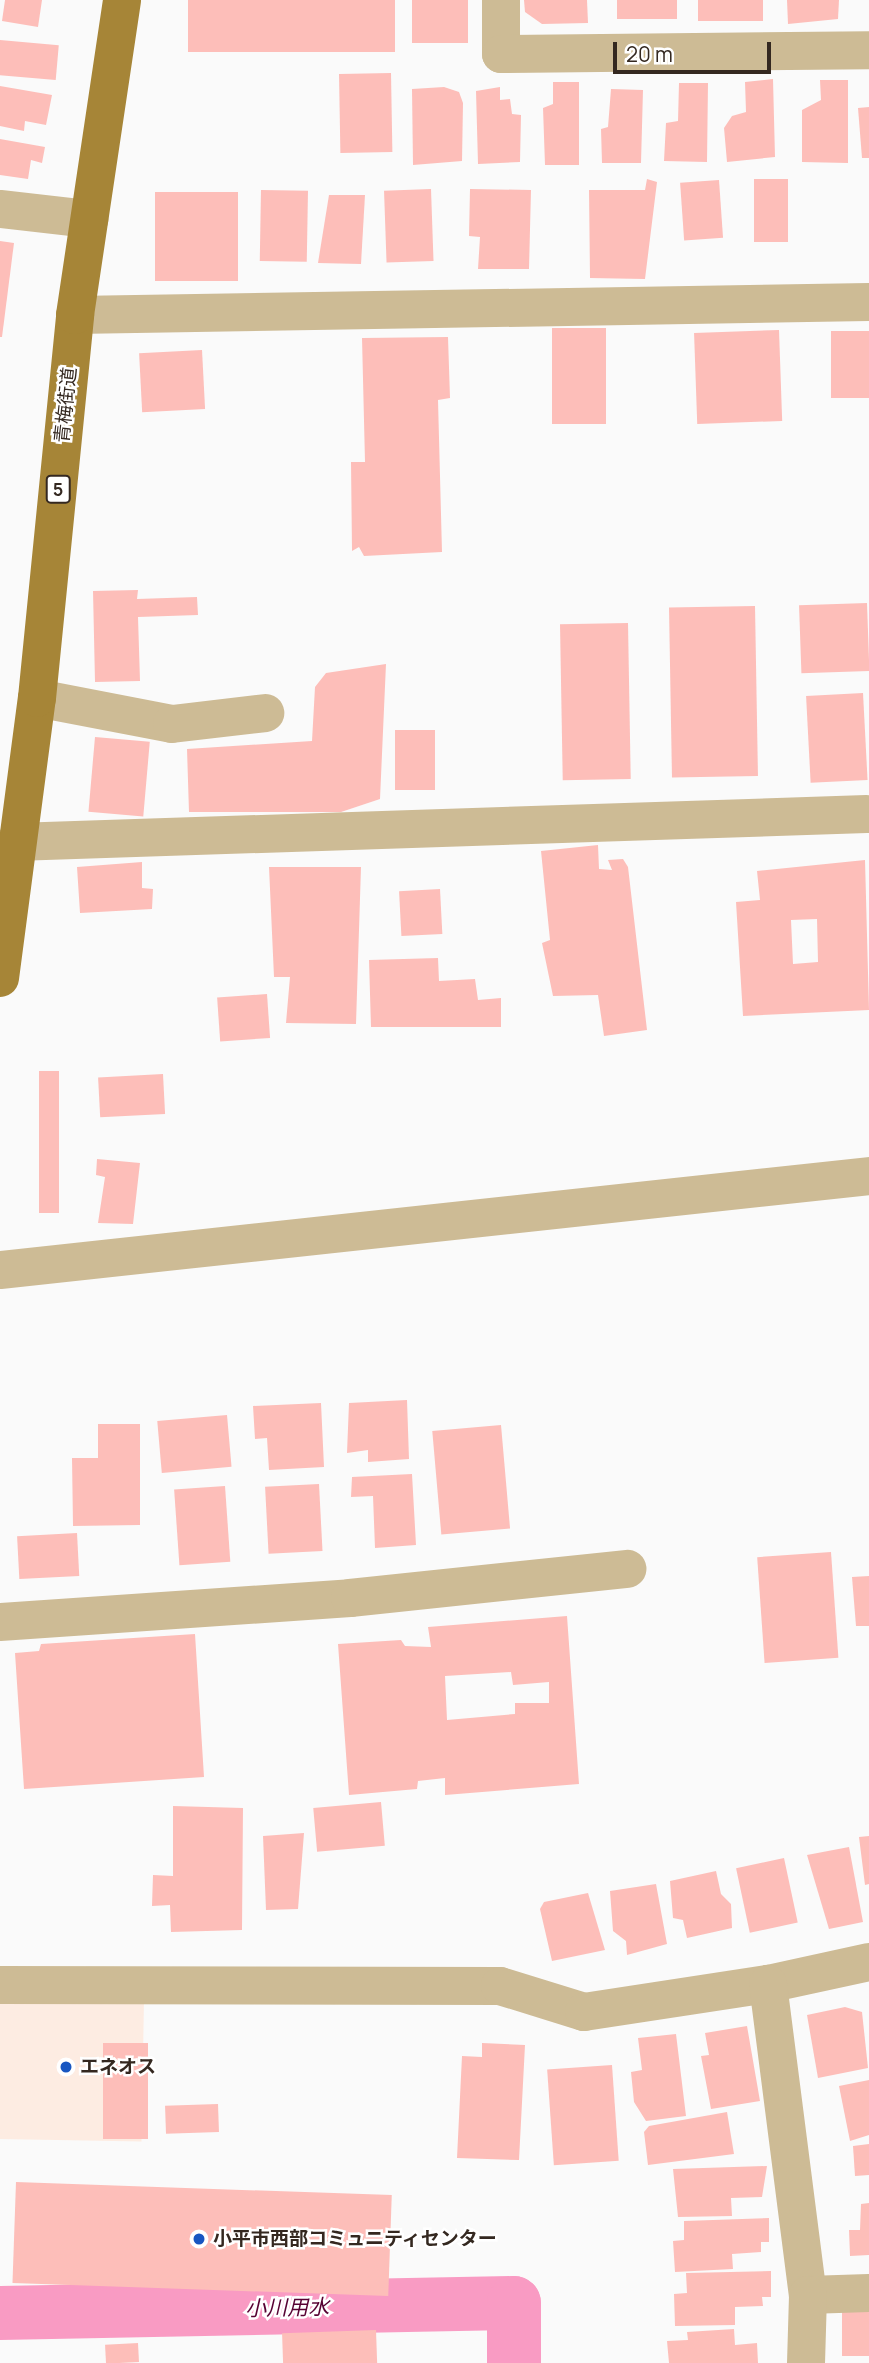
<!DOCTYPE html>
<meta charset="utf-8">
<style>
body{margin:0}
#map{position:relative;width:869px;height:2363px;overflow:hidden;background:#fafafa;font-family:Manrope,"Noto Sans JP",sans-serif}
div>[style]{position:absolute}
.built>*{inset:0;background:#fdece2;transform-origin:0 0}
.canal>*{height:54px;margin:-27px;padding:0 27px;transform-origin:27px;border-radius:27px;background:#f99bc3}
.building>*{inset:0;background:#fdbeb9;transform-origin:0 0}
.minor>*{height:38px;margin:-19px;padding:0 19px;transform-origin:19px;border-radius:19px;background:#cdbb95}
.major>*{height:38px;margin:-19px;padding:0 19px;transform-origin:19px;border-radius:19px;background:#a68537}
.dots>*{width:19px;height:19px;translate:-50% -50%;box-sizing:border-box;border:4px solid #fff;border-radius:50%}
span{translate:-50% -50%;white-space:nowrap;text-align:center;line-height:1.15;-webkit-text-stroke:5px #fff;paint-order:stroke}
.shield-label span{padding:2px 5px;background:#fff;border:2px solid;border-radius:5px;-webkit-text-stroke-width:0}
.shield-label{font-size:18px;color:#342820;font-weight:700}
.street-label{font-size:19px;color:#342820}
.poi-label{font-size:19px;color:#342820;font-weight:700}
.left{translate:0 -50%;text-align:left}
.water-label{font-size:21px;color:#570233;font-style:italic}
.scale{position:absolute;left:613px;top:42px;width:158px;height:32px;box-sizing:border-box;border:4px solid #342820;border-top:0;padding-left:9px;font-size:21px;line-height:24px;white-space:nowrap;color:#342820;-webkit-text-stroke:5px #fff;paint-order:stroke}
</style>
<div id="map">
<div class="built">
<div style="left:0;top:1998px;width:144px;height:141px;rotate:1deg"></div>
</div>
<div class="canal">
<div style="left:0;top:2313px;width:514px;rotate:-1.11deg"></div>
<div style="left:514px;top:2303px;width:60px;rotate:90deg"></div>
</div>
<div class="building">
<div style="clip-path:polygon(5px 0,42px 0,38px 27px,2px 21px)"></div>
<div style="left:188px;top:0;width:207px;height:52px"></div>
<div style="left:412px;top:0;width:56px;height:43px"></div>
<div style="clip-path:polygon(524px 0,587px 0,588px 23px,542px 24px,525px 12px)"></div>
<div style="left:617px;top:0;width:60px;height:19px"></div>
<div style="left:698px;top:0;width:65px;height:21px"></div>
<div style="clip-path:polygon(787px 0,839px 0,838px 19px,788px 24px)"></div>
<div style="left:0;top:40px;width:59px;height:35px;rotate:5deg"></div>
<div style="left:391px;top:73px;width:79px;height:52px;rotate:89deg"></div>
<div style="clip-path:polygon(773px 79px,775px 157px,727px 162px,724px 128px,732px 116px,746px 112px,745px 82px)"></div>
<div style="clip-path:polygon(820px 80px,848px 80px,848px 163px,802px 162px,802px 110px,821px 100px)"></div>
<div style="clip-path:polygon(553px 82px,579px 82px,579px 165px,545px 165px,543px 108px,553px 104px)"></div>
<div style="clip-path:polygon(679px 83px,708px 83px,707px 162px,664px 161px,666px 123px,678px 121px)"></div>
<div style="clip-path:polygon(0 86px,52px 95px,46px 125px,25px 121px,24px 131px,0 126px)"></div>
<div style="clip-path:polygon(444px 87px,459px 92px,463px 103px,462px 161px,413px 165px,412px 89px)"></div>
<div style="clip-path:polygon(500px 87px,500px 100px,510px 99px,512px 114px,521px 115px,520px 162px,478px 164px,476px 91px)"></div>
<div style="clip-path:polygon(611px 89px,643px 90px,641px 163px,602px 163px,601px 129px,608px 127px)"></div>
<div style="clip-path:polygon(869px 107px,869px 158px,862px 158px,858px 108px)"></div>
<div style="clip-path:polygon(0 139px,45px 147px,42px 163px,31px 160px,28px 179px,0 175px)"></div>
<div style="clip-path:polygon(647px 179px,657px 182px,645px 279px,590px 278px,589px 190px,645px 190px)"></div>
<div style="left:754px;top:179px;width:34px;height:63px"></div>
<div style="left:719px;top:180px;width:58px;height:39px;rotate:86deg"></div>
<div style="left:431px;top:189px;width:72px;height:47px;rotate:88deg"></div>
<div style="clip-path:polygon(470px 189px,531px 190px,529px 269px,478px 269px,480px 237px,469px 236px)"></div>
<div style="left:261px;top:190px;width:47px;height:71px;rotate:1deg"></div>
<div style="left:155px;top:192px;width:83px;height:89px"></div>
<div style="clip-path:polygon(329px 195px,365px 195px,361px 264px,318px 263px)"></div>
<div style="clip-path:polygon(0 241px,14px 243px,2px 337px,0 337px)"></div>
<div style="left:552px;top:328px;width:54px;height:96px"></div>
<div style="left:779px;top:330px;width:91px;height:85px;rotate:88deg"></div>
<div style="left:869px;top:331px;width:67px;height:38px;rotate:90deg"></div>
<div style="clip-path:polygon(448px 337px,450px 398px,438px 400px,442px 552px,364px 556px,359px 547px,352px 551px,351px 462px,365px 462px,362px 338px)"></div>
<div style="left:202px;top:350px;width:59px;height:63px;rotate:87deg"></div>
<div style="clip-path:polygon(138px 590px,137px 599px,197px 597px,198px 615px,138px 617px,140px 681px,95px 682px,93px 591px)"></div>
<div style="left:867px;top:603px;width:68px;height:68px;rotate:88deg"></div>
<div style="left:755px;top:606px;width:170px;height:86px;rotate:89deg"></div>
<div style="left:628px;top:623px;width:156px;height:68px;rotate:89deg"></div>
<div style="clip-path:polygon(386px 664px,380px 799px,341px 812px,189px 812px,187px 749px,312px 741px,315px 687px,326px 673px)"></div>
<div style="left:863px;top:693px;width:87px;height:57px;rotate:87deg"></div>
<div style="left:395px;top:730px;width:40px;height:60px"></div>
<div style="left:95px;top:737px;width:55px;height:75px;rotate:5deg"></div>
<div style="clip-path:polygon(598px 845px,599px 869px,612px 870px,608px 860px,623px 859px,628px 867px,647px 1030px,604px 1036px,598px 995px,553px 996px,542px 943px,550px 940px,541px 851px)"></div>
<div style="clip-path:polygon(evenodd,865px 860px,869px 1010px,743px 1016px,736px 902px,760px 900px,757px 871px,865px 860px,817px 919px,818px 962px,793px 964px,791px 920px,817px 919px)"></div>
<div style="clip-path:polygon(142px 862px,142px 888px,153px 889px,152px 909px,80px 913px,77px 867px)"></div>
<div style="clip-path:polygon(269px 867px,361px 867px,356px 1024px,286px 1023px,290px 977px,274px 977px)"></div>
<div style="left:440px;top:889px;width:45px;height:41px;rotate:87deg"></div>
<div style="clip-path:polygon(438px 958px,439px 981px,475px 979px,478px 1000px,501px 998px,501px 1027px,371px 1027px,369px 960px)"></div>
<div style="left:267px;top:994px;width:44px;height:50px;rotate:86deg"></div>
<div style="left:39px;top:1071px;width:20px;height:142px"></div>
<div style="left:163px;top:1074px;width:40px;height:65px;rotate:87deg"></div>
<div style="clip-path:polygon(97px 1159px,140px 1163px,133px 1224px,98px 1223px,105px 1177px,96px 1175px)"></div>
<div style="clip-path:polygon(407px 1400px,409px 1459px,368px 1462px,368px 1450px,347px 1453px,349px 1403px)"></div>
<div style="clip-path:polygon(321px 1403px,324px 1467px,269px 1470px,267px 1438px,255px 1439px,253px 1406px)"></div>
<div style="left:227px;top:1415px;width:52px;height:70px;rotate:85deg"></div>
<div style="clip-path:polygon(98px 1424px,140px 1424px,140px 1525px,73px 1526px,72px 1458px,98px 1458px)"></div>
<div style="left:501px;top:1425px;width:104px;height:69px;rotate:85deg"></div>
<div style="clip-path:polygon(412px 1474px,416px 1545px,375px 1548px,373px 1496px,351px 1497px,352px 1477px)"></div>
<div style="left:319px;top:1484px;width:67px;height:54px;rotate:87deg"></div>
<div style="left:225px;top:1486px;width:76px;height:51px;rotate:86deg"></div>
<div style="left:77px;top:1533px;width:43px;height:60px;rotate:87deg"></div>
<div style="left:831px;top:1552px;width:106px;height:74px;rotate:86deg"></div>
<div style="clip-path:polygon(869px 1576px,869px 1626px,856px 1626px,852px 1577px)"></div>
<div style="clip-path:polygon(evenodd,567px 1616px,579px 1784px,445px 1795px,445px 1778px,418px 1781px,417px 1789px,349px 1795px,338px 1644px,401px 1640px,405px 1646px,431px 1647px,428px 1627px,567px 1616px,511px 1672px,513px 1685px,549px 1682px,549px 1703px,515px 1703px,515px 1714px,447px 1720px,445px 1676px,511px 1672px)"></div>
<div style="clip-path:polygon(195px 1634px,204px 1777px,24px 1789px,15px 1653px,39px 1651px,41px 1644px)"></div>
<div style="left:381px;top:1802px;width:44px;height:68px;rotate:85deg"></div>
<div style="clip-path:polygon(173px 1806px,243px 1808px,242px 1930px,171px 1932px,170px 1905px,152px 1906px,153px 1875px,173px 1876px)"></div>
<div style="clip-path:polygon(304px 1833px,298px 1909px,266px 1910px,263px 1836px)"></div>
<div style="clip-path:polygon(869px 1836px,869px 1884px,865px 1885px,859px 1837px)"></div>
<div style="clip-path:polygon(849px 1847px,863px 1922px,829px 1929px,807px 1855px)"></div>
<div style="left:784px;top:1858px;width:66px;height:49px;rotate:78deg"></div>
<div style="clip-path:polygon(716px 1871px,721px 1894px,731px 1904px,732px 1928px,687px 1938px,683px 1920px,673px 1918px,670px 1881px)"></div>
<div style="clip-path:polygon(656px 1884px,667px 1944px,627px 1955px,626px 1941px,613px 1931px,610px 1891px)"></div>
<div style="clip-path:polygon(588px 1893px,605px 1950px,552px 1961px,540px 1909px,544px 1902px)"></div>
<div style="clip-path:polygon(845px 2007px,862px 2012px,868px 2068px,818px 2078px,807px 2015px)"></div>
<div style="clip-path:polygon(747px 2026px,760px 2101px,711px 2109px,701px 2056px,709px 2055px,705px 2033px)"></div>
<div style="clip-path:polygon(676px 2034px,686px 2116px,646px 2121px,634px 2102px,631px 2072px,642px 2070px,638px 2038px)"></div>
<div style="left:103px;top:2043px;width:45px;height:96px"></div>
<div style="clip-path:polygon(482px 2043px,525px 2045px,519px 2160px,457px 2158px,462px 2056px,482px 2057px)"></div>
<div style="left:612px;top:2065px;width:96px;height:65px;rotate:86deg"></div>
<div style="clip-path:polygon(869px 2080px,869px 2135px,850px 2141px,839px 2086px)"></div>
<div style="left:218px;top:2104px;width:28px;height:53px;rotate:88deg"></div>
<div style="clip-path:polygon(727px 2112px,734px 2154px,648px 2165px,644px 2132px,649px 2126px)"></div>
<div style="clip-path:polygon(869px 2144px,869px 2175px,855px 2176px,853px 2146px)"></div>
<div style="clip-path:polygon(767px 2166px,762px 2197px,731px 2198px,732px 2216px,678px 2217px,673px 2169px)"></div>
<div style="left:16px;top:2182px;width:376px;height:101px;rotate:2deg"></div>
<div style="clip-path:polygon(869px 2203px,869px 2255px,850px 2256px,849px 2230px,860px 2230px,861px 2204px)"></div>
<div style="clip-path:polygon(769px 2218px,769px 2242px,761px 2242px,761px 2252px,732px 2254px,733px 2269px,675px 2272px,673px 2241px,684px 2240px,684px 2221px)"></div>
<div style="clip-path:polygon(771px 2271px,771px 2297px,762px 2297px,763px 2306px,735px 2307px,735px 2325px,675px 2326px,674px 2294px,687px 2293px,686px 2273px)"></div>
<div style="left:869px;top:2312px;width:44px;height:27px;rotate:90deg"></div>
<div style="clip-path:polygon(734px 2329px,735px 2345px,757px 2343px,758px 2363px,669px 2363px,667px 2341px,688px 2340px,687px 2332px)"></div>
<div style="left:376px;top:2330px;width:33px;height:94px;rotate:88deg"></div>
<div style="left:138px;top:2343px;width:19px;height:33px;rotate:87deg"></div>
</div>
<div class="minor">
<div style="left:501px;top:0;width:54px;rotate:90deg"></div>
<div style="left:501px;top:54px;width:368px;rotate:-0.6deg"></div>
<div style="left:0;top:209px;width:90px;rotate:6.4deg"></div>
<div style="left:75px;top:315px;width:794px;rotate:-0.94deg"></div>
<div style="left:37px;top:698px;width:137px;rotate:10.9deg"></div>
<div style="left:172px;top:724px;width:94px;rotate:-6.7deg"></div>
<div style="left:15px;top:842px;width:852px;rotate:-1.88deg"></div>
<div style="left:0;top:1270px;width:874px;rotate:-6.17deg"></div>
<div style="left:0;top:1622px;width:351px;rotate:-3.9deg"></div>
<div style="left:350px;top:1598px;width:279px;rotate:-6deg"></div>
<div style="left:768px;top:1984px;width:103px;rotate:-12.3deg"></div>
<div style="left:0;top:1985px;width:500px;rotate:0.11deg"></div>
<div style="left:500px;top:1986px;width:88px;rotate:17.2deg"></div>
<div style="left:584px;top:2012px;width:186px;rotate:-8.7deg"></div>
<div style="left:768px;top:1984px;width:314px;rotate:82.7deg"></div>
<div style="left:808px;top:2295px;width:61px;rotate:-1.9deg"></div>
<div style="left:806px;top:2363px;width:68px;rotate:-88.3deg"></div>
</div>
<div class="major">
<div style="left:0;top:978px;width:282px;rotate:-82.5deg"></div>
<div style="left:37px;top:698px;width:385px;rotate:-84.3deg"></div>
<div style="left:75px;top:315px;width:318px;rotate:-81.5deg"></div>
</div>
<div class="dots">
<div style="left:66px;top:2067px;background:#1856c1"></div>
<div style="left:199px;top:2239px;background:#1856c1"></div>
</div>
<div class="shield-label">
<span style="left:58px;top:489px">5</span>
</div>
<div class="street-label">
<span style="left:66px;top:405px;rotate:-84deg">青梅街道</span>
</div>
<div class="poi-label">
<span class="left" style="left:80px;top:2067px">エネオス</span>
<span class="left" style="left:213px;top:2239px">小平市西部コミュニティセンター</span>
</div>
<div class="water-label">
<span style="left:287px;top:2307px;rotate:-1deg">小川用水</span>
</div>
<div class="scale">20 m</div>
</div>
